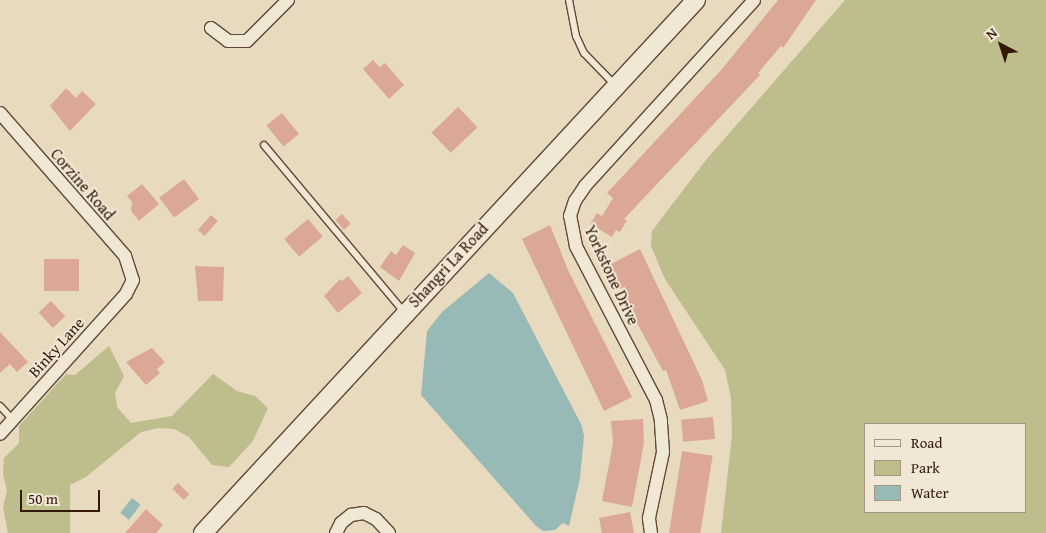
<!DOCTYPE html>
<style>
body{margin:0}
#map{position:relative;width:1046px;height:533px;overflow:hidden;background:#e8dabf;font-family:"Gentium Book Plus",serif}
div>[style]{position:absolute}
.green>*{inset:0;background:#bebd8c}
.water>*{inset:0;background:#98bab6;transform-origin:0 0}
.building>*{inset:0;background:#dca896;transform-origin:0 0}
.roads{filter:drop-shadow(1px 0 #614938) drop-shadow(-1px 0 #614938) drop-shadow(0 1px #614938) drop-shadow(0 -1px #614938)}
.lane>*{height:6px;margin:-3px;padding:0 3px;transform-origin:3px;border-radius:3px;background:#f0e7d5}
.street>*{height:12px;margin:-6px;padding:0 6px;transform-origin:6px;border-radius:6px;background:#f0e7d5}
.secondary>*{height:18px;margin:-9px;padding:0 9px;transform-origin:9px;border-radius:9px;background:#f0e7d5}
span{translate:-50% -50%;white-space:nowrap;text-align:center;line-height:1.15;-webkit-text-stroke:4px #f0e7d5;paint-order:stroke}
.street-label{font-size:16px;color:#34190b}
.legend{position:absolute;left:864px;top:423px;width:162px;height:90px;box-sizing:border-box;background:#f0e7d5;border:1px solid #a59584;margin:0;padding:6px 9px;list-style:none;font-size:15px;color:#34190b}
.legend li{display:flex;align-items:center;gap:10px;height:25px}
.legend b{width:25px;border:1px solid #a59584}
.north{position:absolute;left:976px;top:20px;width:50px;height:50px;-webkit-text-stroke:4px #f0e7d5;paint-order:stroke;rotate:320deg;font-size:14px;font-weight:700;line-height:20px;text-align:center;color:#34190b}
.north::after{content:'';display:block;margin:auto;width:18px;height:22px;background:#34190b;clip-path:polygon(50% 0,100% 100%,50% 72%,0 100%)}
.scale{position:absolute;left:20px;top:490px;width:80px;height:22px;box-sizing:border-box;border:2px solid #34190b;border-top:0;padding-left:6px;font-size:15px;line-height:18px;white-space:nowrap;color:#34190b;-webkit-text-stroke:4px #f0e7d5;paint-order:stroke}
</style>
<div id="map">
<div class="green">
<div style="clip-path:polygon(evenodd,845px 0,1046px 0,1046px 533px,721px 533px,732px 435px,731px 398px,725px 370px,665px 279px,651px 246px,652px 231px,706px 160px,845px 0,1025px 424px,1025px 512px,865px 512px,865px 424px,1025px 424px)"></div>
<div style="clip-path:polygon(109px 346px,124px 376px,115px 393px,117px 407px,131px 423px,172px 416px,213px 374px,237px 391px,255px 396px,268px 408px,253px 441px,229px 467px,212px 465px,189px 437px,174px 429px,158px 428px,141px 432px,86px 477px,70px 485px,70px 533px,8px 533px,3px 507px,7px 491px,3px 474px,4px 458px,19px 443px,19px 426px,66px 374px,75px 375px)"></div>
</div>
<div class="water">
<div style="clip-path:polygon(489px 273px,513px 293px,582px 426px,584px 436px,580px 478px,569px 526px,563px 523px,555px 530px,543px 531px,536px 526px,421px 395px,427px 331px,442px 312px)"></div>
<div style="left:132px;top:498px;width:11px;height:19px;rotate:38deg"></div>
</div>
<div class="building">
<div style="clip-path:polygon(778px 0,816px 0,783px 48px,781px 46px,758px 73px,760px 75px,624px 219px,627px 220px,620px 232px,616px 230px,612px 237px,590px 224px,597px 213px,602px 216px,613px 198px,607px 193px,722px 69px)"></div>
<div style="clip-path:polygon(373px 60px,380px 67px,385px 63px,404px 85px,389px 99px,363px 69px)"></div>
<div style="clip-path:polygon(66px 88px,76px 98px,82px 91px,96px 104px,70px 131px,50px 106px)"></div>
<div style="left:458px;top:107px;width:28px;height:37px;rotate:46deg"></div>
<div style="left:282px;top:113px;width:27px;height:20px;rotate:51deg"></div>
<div style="left:184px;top:179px;width:25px;height:31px;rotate:53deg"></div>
<div style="clip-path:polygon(142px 184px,159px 204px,139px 221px,131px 211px,132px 202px,127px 196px)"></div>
<div style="left:342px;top:214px;width:13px;height:9px;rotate:48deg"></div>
<div style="left:211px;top:215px;width:9px;height:20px;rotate:41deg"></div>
<div style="left:308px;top:219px;width:23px;height:31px;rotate:50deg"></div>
<div style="clip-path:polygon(550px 225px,569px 272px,632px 397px,604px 411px,522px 239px)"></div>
<div style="clip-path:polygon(403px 245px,415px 253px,399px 281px,380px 267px,391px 251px,396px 255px)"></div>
<div style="clip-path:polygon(640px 249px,702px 380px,708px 401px,680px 410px,666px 370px,663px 371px,638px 325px,609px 265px)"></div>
<div style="left:44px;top:259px;width:35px;height:32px"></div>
<div style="clip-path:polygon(195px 266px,224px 267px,223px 301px,198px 301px)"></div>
<div style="clip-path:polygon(348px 276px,362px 293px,338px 313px,324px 296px,340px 279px,342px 281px)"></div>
<div style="left:51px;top:301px;width:21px;height:17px;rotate:47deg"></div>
<div style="clip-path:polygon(0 332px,28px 362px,17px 372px,10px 364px,0 373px)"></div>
<div style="clip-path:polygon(152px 348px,165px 362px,157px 369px,160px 373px,146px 385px,126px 362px)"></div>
<div style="left:713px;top:417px;width:22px;height:32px;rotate:85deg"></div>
<div style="clip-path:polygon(643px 419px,644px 443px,632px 507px,602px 501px,613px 443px,611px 421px)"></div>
<div style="left:682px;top:451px;width:31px;height:83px;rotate:9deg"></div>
<div style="left:178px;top:483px;width:16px;height:8px;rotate:45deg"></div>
<div style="clip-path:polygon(146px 509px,163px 525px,156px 533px,125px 533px)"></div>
<div style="clip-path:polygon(630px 512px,634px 533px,602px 533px,599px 518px)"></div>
</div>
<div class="roads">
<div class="lane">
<div style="left:569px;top:0;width:37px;rotate:79deg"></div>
<div style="left:576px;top:36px;width:19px;rotate:65deg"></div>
<div style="left:584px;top:53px;width:45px;rotate:45.9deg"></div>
<div style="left:264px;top:145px;width:219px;rotate:50deg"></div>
<div style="left:0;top:406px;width:19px;rotate:47deg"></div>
</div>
<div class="street">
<div style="left:211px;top:28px;width:21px;rotate:37deg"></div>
<div style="left:228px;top:41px;width:19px"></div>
<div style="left:247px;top:41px;width:58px;rotate:-45deg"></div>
<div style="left:0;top:113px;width:190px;rotate:48.8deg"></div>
<div style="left:125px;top:256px;width:25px;rotate:72deg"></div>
<div style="left:133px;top:280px;width:16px;rotate:117deg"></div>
<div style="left:126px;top:294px;width:188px;rotate:132deg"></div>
<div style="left:336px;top:533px;width:11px;rotate:-63deg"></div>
<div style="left:341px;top:523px;width:13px;rotate:-39deg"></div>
<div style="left:351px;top:515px;width:13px;rotate:-9deg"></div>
<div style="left:364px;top:513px;width:13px;rotate:27deg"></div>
<div style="left:376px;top:519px;width:19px;rotate:47deg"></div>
<div style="left:651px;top:533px;width:15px;rotate:-98deg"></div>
<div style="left:649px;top:518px;width:67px;rotate:-78deg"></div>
<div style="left:663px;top:452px;width:32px;rotate:-94deg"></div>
<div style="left:661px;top:420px;width:21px;rotate:-104deg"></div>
<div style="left:656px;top:400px;width:174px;rotate:-117.5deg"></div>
<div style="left:576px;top:246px;width:31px;rotate:-101deg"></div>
<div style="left:570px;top:216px;width:16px;rotate:-72deg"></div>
<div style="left:575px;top:201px;width:18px;rotate:-56deg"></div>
<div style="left:585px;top:186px;width:251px;rotate:-47.7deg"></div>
</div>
<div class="secondary">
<div style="left:203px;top:533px;width:726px;rotate:-47.23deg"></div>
</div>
</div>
<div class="street-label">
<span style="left:83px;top:184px;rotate:49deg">Corzine Road</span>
<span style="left:448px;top:265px;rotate:-47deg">Shangri La Road</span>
<span style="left:612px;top:275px;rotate:65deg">Yorkstone Drive</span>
<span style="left:56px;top:347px;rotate:-48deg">Binky Lane</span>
</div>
<ul class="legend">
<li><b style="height:6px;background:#f0e7d5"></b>Road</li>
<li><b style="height:14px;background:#bebd8c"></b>Park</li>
<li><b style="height:14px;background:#98bab6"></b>Water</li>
</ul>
<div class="north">N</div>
<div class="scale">50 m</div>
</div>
